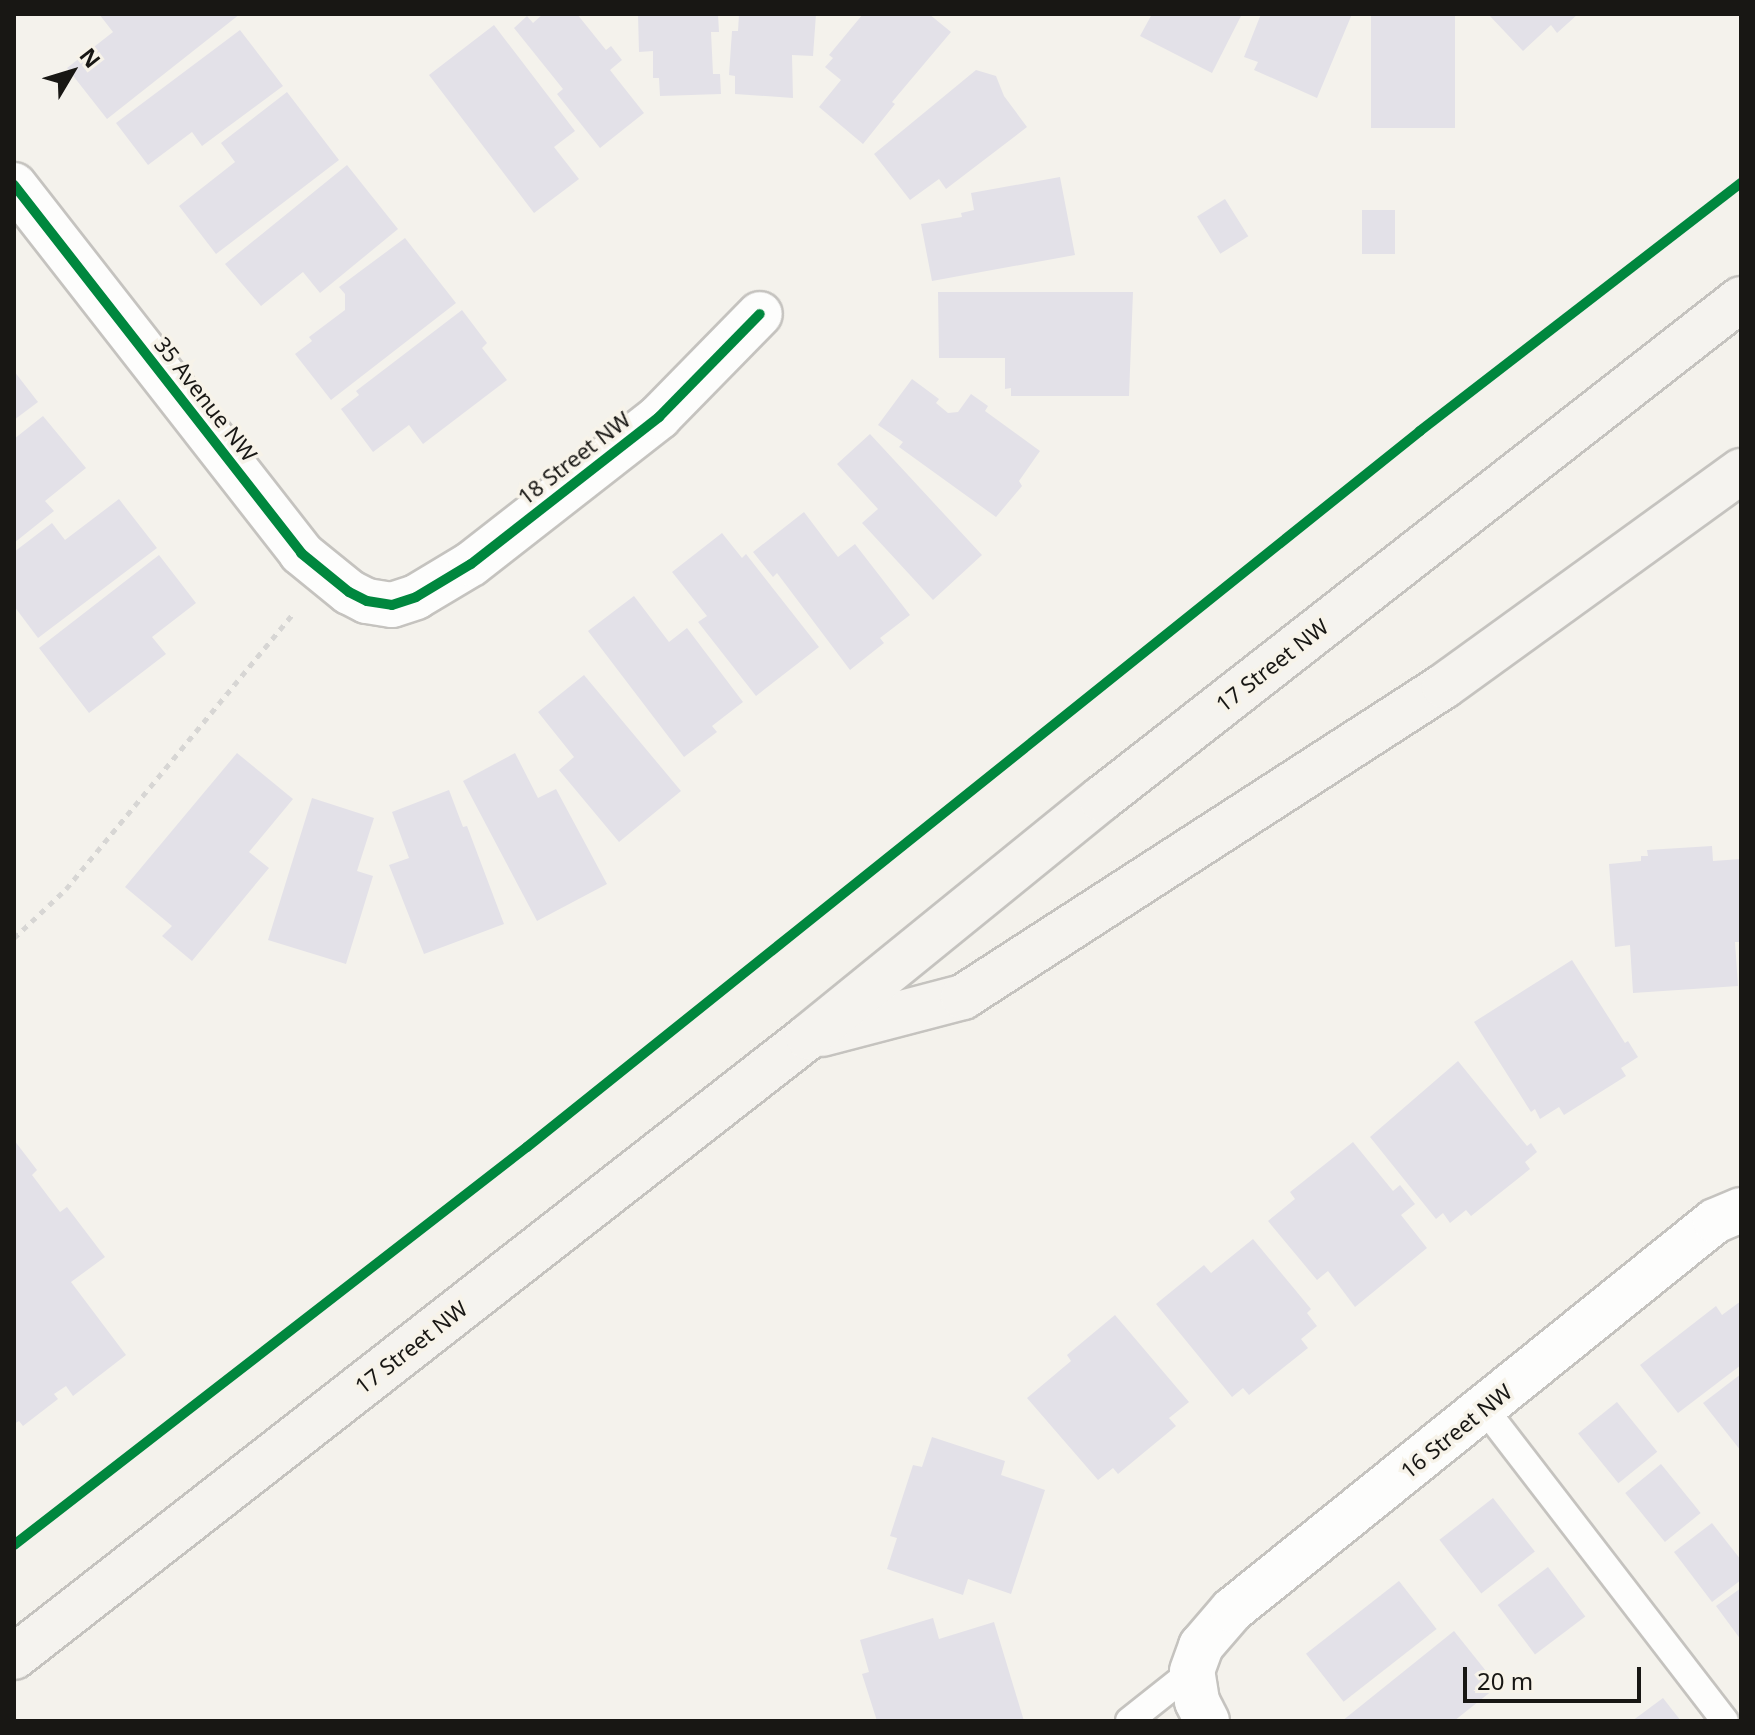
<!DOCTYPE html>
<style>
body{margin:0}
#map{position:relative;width:1755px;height:1735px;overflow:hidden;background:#f4f2ec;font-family:"Noto Sans",sans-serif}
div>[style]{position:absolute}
.building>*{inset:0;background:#e3e1e8;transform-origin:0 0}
.path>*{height:5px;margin-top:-2.5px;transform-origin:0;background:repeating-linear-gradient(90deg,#d7d6d4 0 6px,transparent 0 12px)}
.roads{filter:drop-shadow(2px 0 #c5c3bf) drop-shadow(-2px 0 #c5c3bf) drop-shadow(0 2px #c5c3bf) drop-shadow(0 -2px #c5c3bf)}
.service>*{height:26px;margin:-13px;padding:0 13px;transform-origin:13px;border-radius:13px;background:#fdfdfc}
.minor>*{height:44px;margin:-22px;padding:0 22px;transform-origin:22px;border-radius:22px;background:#fdfdfc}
.secondary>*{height:44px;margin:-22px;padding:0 22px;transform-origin:22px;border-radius:22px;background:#f5f3ef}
.cycleway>*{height:10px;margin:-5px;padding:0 5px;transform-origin:5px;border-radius:5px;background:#00873e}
span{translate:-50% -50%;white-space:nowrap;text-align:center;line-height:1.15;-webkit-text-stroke:7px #f7f3e9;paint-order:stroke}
.street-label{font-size:22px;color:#181714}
.frame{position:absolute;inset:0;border:16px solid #181714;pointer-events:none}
.north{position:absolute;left:32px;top:32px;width:80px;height:80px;-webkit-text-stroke:6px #f7f3e9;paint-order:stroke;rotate:52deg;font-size:22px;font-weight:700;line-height:32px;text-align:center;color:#181714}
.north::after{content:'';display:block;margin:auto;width:28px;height:36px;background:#181714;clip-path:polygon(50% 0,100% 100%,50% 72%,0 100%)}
.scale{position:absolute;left:1463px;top:1667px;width:178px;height:36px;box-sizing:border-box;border:4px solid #181714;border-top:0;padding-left:10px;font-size:24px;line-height:28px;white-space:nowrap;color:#181714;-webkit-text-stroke:6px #f7f3e9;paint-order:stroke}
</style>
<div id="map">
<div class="building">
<div style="clip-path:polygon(99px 14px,240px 14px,107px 119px,67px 68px,113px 32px)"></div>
<div style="clip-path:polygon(543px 14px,577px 14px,606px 50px,611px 46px,622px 60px,610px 70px,644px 113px,600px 148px,557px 94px,563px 89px,514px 28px,527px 16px,533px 23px)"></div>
<div style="clip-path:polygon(638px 14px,718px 14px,719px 32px,711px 32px,713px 74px,720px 74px,721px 94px,660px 96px,659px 78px,653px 78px,653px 51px,639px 52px)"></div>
<div style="clip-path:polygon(739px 14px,816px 14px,813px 56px,792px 55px,793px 98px,735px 94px,735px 76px,729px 75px,732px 31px,738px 31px)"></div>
<div style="clip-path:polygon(863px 14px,929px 14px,951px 32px,892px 102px,895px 104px,863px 144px,819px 107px,841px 80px,825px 67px,833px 58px,829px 55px)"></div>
<div style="clip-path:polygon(1152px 14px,1242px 14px,1212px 73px,1140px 36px)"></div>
<div style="clip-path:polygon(1261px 14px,1352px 14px,1317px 98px,1254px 70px,1258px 62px,1244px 57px)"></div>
<div style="left:1371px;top:14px;width:84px;height:114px"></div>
<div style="clip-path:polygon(1488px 14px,1578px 14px,1557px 33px,1551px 25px,1523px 51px)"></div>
<div style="clip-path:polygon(494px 25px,575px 131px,554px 147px,579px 179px,534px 213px,429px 75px)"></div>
<div style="clip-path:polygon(240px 30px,283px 86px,202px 146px,192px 132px,148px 165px,116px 123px)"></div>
<div style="clip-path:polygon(976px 70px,996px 76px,1004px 96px,1027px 127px,946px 189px,939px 179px,910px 200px,874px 154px)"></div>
<div style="clip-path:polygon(287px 92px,339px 160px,216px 254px,179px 206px,235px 162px,221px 143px)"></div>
<div style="clip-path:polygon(347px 165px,398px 229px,320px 293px,303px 272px,261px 306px,225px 264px)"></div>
<div style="clip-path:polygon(1060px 177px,1075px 255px,932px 281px,921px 224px,962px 217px,961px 213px,974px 210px,971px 193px)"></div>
<div style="left:1225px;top:199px;width:44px;height:33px;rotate:58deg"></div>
<div style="left:1362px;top:210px;width:33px;height:44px"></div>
<div style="clip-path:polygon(405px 238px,456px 303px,331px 400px,295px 354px,312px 341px,309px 337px,345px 310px,345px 294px,339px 287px)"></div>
<div style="clip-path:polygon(938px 292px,1133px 292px,1129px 396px,1011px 396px,1011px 388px,1005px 389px,1005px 358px,939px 358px)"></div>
<div style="clip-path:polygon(462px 310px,487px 343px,482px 348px,507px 380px,423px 444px,409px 425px,373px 452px,341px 409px,359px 395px,356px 391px)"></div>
<div style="clip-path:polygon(14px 371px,38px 402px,14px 420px)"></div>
<div style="clip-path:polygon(912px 379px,939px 399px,936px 403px,948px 413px,958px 412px,971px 394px,988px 406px,985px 411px,1040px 451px,1019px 481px,1022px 486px,996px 517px,899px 447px,903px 442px,878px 425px)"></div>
<div style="clip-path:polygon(43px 416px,86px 468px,45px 501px,54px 511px,14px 543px,14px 439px)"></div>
<div style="clip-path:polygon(870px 434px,982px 555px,933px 600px,862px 523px,878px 509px,837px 464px)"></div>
<div style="clip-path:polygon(119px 499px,157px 548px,38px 638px,14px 606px,14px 552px,52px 523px,65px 540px)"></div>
<div style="clip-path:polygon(804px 512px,838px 557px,855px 544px,910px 615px,880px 638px,884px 643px,850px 670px,777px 573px,773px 577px,753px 552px)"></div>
<div style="clip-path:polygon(722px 533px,742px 558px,746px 554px,819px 647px,756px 696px,698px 622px,707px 616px,672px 572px)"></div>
<div style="clip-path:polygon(159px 555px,196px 603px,152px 637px,166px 654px,89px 713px,39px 648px)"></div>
<div style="clip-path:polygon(634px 596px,669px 642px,687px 628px,743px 702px,712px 726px,717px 732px,684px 757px,588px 631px)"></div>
<div style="clip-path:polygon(584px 675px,681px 791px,619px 842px,559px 770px,574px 757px,538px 712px)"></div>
<div style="clip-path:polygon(237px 753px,293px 799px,249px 852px,269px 868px,192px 961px,162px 936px,172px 926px,125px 887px)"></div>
<div style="clip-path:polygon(515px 753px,538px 798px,556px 789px,607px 884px,537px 921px,463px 781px)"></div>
<div style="clip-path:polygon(449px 790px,463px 827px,467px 826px,504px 924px,424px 954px,389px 865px,409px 858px,392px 812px)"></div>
<div style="clip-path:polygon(312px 798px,374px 818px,357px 871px,373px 876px,346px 964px,268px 940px)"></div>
<div style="clip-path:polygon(1712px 846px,1713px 861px,1741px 859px,1741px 942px,1735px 942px,1738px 986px,1633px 993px,1630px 945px,1615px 947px,1609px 864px,1641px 861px,1641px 856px,1648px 856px,1647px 850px)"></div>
<div style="clip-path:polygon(1572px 960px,1625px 1043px,1628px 1041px,1638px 1057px,1621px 1068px,1626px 1076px,1564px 1115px,1559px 1107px,1540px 1119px,1535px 1109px,1531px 1112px,1474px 1022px)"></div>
<div style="clip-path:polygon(1458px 1061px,1527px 1146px,1531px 1143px,1537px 1152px,1525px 1162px,1530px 1169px,1471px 1216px,1466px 1210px,1450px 1223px,1443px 1213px,1436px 1219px,1370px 1137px)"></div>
<div style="clip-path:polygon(14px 1140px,37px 1170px,32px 1175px,60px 1212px,67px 1207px,105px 1257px,71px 1282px,126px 1355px,73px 1396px,66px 1386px,54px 1394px,58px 1399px,23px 1426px,19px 1421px,14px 1424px)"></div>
<div style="clip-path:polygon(1353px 1142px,1393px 1191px,1400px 1185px,1415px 1204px,1401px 1215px,1427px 1248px,1355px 1307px,1328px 1271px,1317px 1280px,1268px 1221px,1295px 1199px,1290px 1192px)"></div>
<div style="clip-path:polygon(1253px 1239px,1311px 1309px,1307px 1313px,1317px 1326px,1301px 1339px,1308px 1348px,1249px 1395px,1243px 1388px,1232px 1397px,1156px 1304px,1204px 1265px,1211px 1273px)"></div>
<div style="clip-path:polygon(1741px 1301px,1741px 1365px,1678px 1413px,1640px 1365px,1716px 1306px,1722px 1315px)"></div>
<div style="clip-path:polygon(1115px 1315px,1189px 1402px,1169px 1418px,1176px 1426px,1118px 1474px,1113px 1468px,1098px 1480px,1027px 1398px,1071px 1361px,1067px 1355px)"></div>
<div style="clip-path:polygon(1741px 1374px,1741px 1451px,1703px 1403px)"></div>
<div style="left:1617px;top:1402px;width:64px;height:50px;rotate:51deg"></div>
<div style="clip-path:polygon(932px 1437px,1005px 1461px,1001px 1475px,1045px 1490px,1011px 1594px,968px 1579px,963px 1595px,887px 1569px,897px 1538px,890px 1536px,913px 1465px,922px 1467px)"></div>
<div style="left:1661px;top:1464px;width:63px;height:46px;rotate:51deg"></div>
<div style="left:1493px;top:1498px;width:68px;height:68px;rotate:52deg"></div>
<div style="clip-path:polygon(1712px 1523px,1741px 1560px,1741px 1580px,1712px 1602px,1674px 1552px)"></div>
<div style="left:1548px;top:1567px;width:62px;height:63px;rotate:53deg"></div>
<div style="left:1399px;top:1581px;width:61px;height:118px;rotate:52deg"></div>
<div style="clip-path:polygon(1741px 1588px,1741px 1640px,1716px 1606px)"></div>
<div style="clip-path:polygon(933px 1618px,939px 1639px,994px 1622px,1024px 1721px,877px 1721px,862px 1674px,869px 1672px,860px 1640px)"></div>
<div style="clip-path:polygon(1454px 1631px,1498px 1686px,1454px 1721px,1342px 1721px)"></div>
<div style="clip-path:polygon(1663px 1698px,1681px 1721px,1632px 1721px)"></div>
</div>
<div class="path">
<div style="left:14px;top:938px;width:71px;rotate:-43.3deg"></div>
<div style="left:66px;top:889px;width:355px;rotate:-50.5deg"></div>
</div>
<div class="roads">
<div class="service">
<div style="left:1484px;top:1408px;width:395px;rotate:52.4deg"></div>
<div style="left:1129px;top:1721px;width:80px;rotate:-38.4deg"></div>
</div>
<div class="minor">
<div style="left:14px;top:185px;width:467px;rotate:52deg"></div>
<div style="left:301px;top:553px;width:62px;rotate:39.1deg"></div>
<div style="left:349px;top:592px;width:20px;rotate:27deg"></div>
<div style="left:367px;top:601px;width:25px;rotate:9deg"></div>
<div style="left:392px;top:605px;width:25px;rotate:-18deg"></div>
<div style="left:416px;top:597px;width:64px;rotate:-31deg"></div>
<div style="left:471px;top:564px;width:239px;rotate:-38deg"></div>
<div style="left:659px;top:417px;width:144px;rotate:-45.6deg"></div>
<div style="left:1207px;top:1721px;width:22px;rotate:-117deg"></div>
<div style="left:1197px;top:1701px;width:30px;rotate:-99deg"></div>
<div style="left:1192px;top:1671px;width:27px;rotate:-70deg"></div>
<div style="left:1201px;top:1646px;width:48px;rotate:-49.3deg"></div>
<div style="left:1232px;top:1610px;width:620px;rotate:-38.85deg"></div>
<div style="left:1715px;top:1221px;width:28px;rotate:-23deg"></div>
</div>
<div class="secondary">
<div style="left:822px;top:1034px;width:146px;rotate:-14.7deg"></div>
<div style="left:963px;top:997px;width:573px;rotate:-32.89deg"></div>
<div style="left:1444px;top:686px;width:367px;rotate:-35.9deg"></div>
<div style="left:14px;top:1657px;width:1007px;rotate:-37.98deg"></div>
<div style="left:808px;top:1037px;width:377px;rotate:-39.1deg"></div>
<div style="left:1101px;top:799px;width:812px;rotate:-38deg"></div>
</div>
</div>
<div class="cycleway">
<div style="left:14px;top:185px;width:467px;rotate:52deg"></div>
<div style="left:301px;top:553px;width:62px;rotate:39.1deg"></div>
<div style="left:349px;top:592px;width:20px;rotate:27deg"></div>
<div style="left:367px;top:601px;width:25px;rotate:9deg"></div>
<div style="left:392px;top:605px;width:25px;rotate:-18deg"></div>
<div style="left:416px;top:597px;width:64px;rotate:-31deg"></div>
<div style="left:471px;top:564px;width:239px;rotate:-38deg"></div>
<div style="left:659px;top:417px;width:144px;rotate:-45.6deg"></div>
<div style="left:14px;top:1545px;width:649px;rotate:-37.81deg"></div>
<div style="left:527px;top:1147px;width:1145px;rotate:-38.72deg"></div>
<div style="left:1420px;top:431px;width:406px;rotate:-37.7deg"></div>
</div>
<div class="street-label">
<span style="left:206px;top:399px;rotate:52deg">35 Avenue NW</span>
<span style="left:574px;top:458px;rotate:-38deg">18 Street NW</span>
<span style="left:1272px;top:665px;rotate:-38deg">17 Street NW</span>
<span style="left:411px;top:1347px;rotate:-38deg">17 Street NW</span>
<span style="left:1456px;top:1431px;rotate:-39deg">16 Street NW</span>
</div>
<div class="frame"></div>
<div class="north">N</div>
<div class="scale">20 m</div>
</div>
